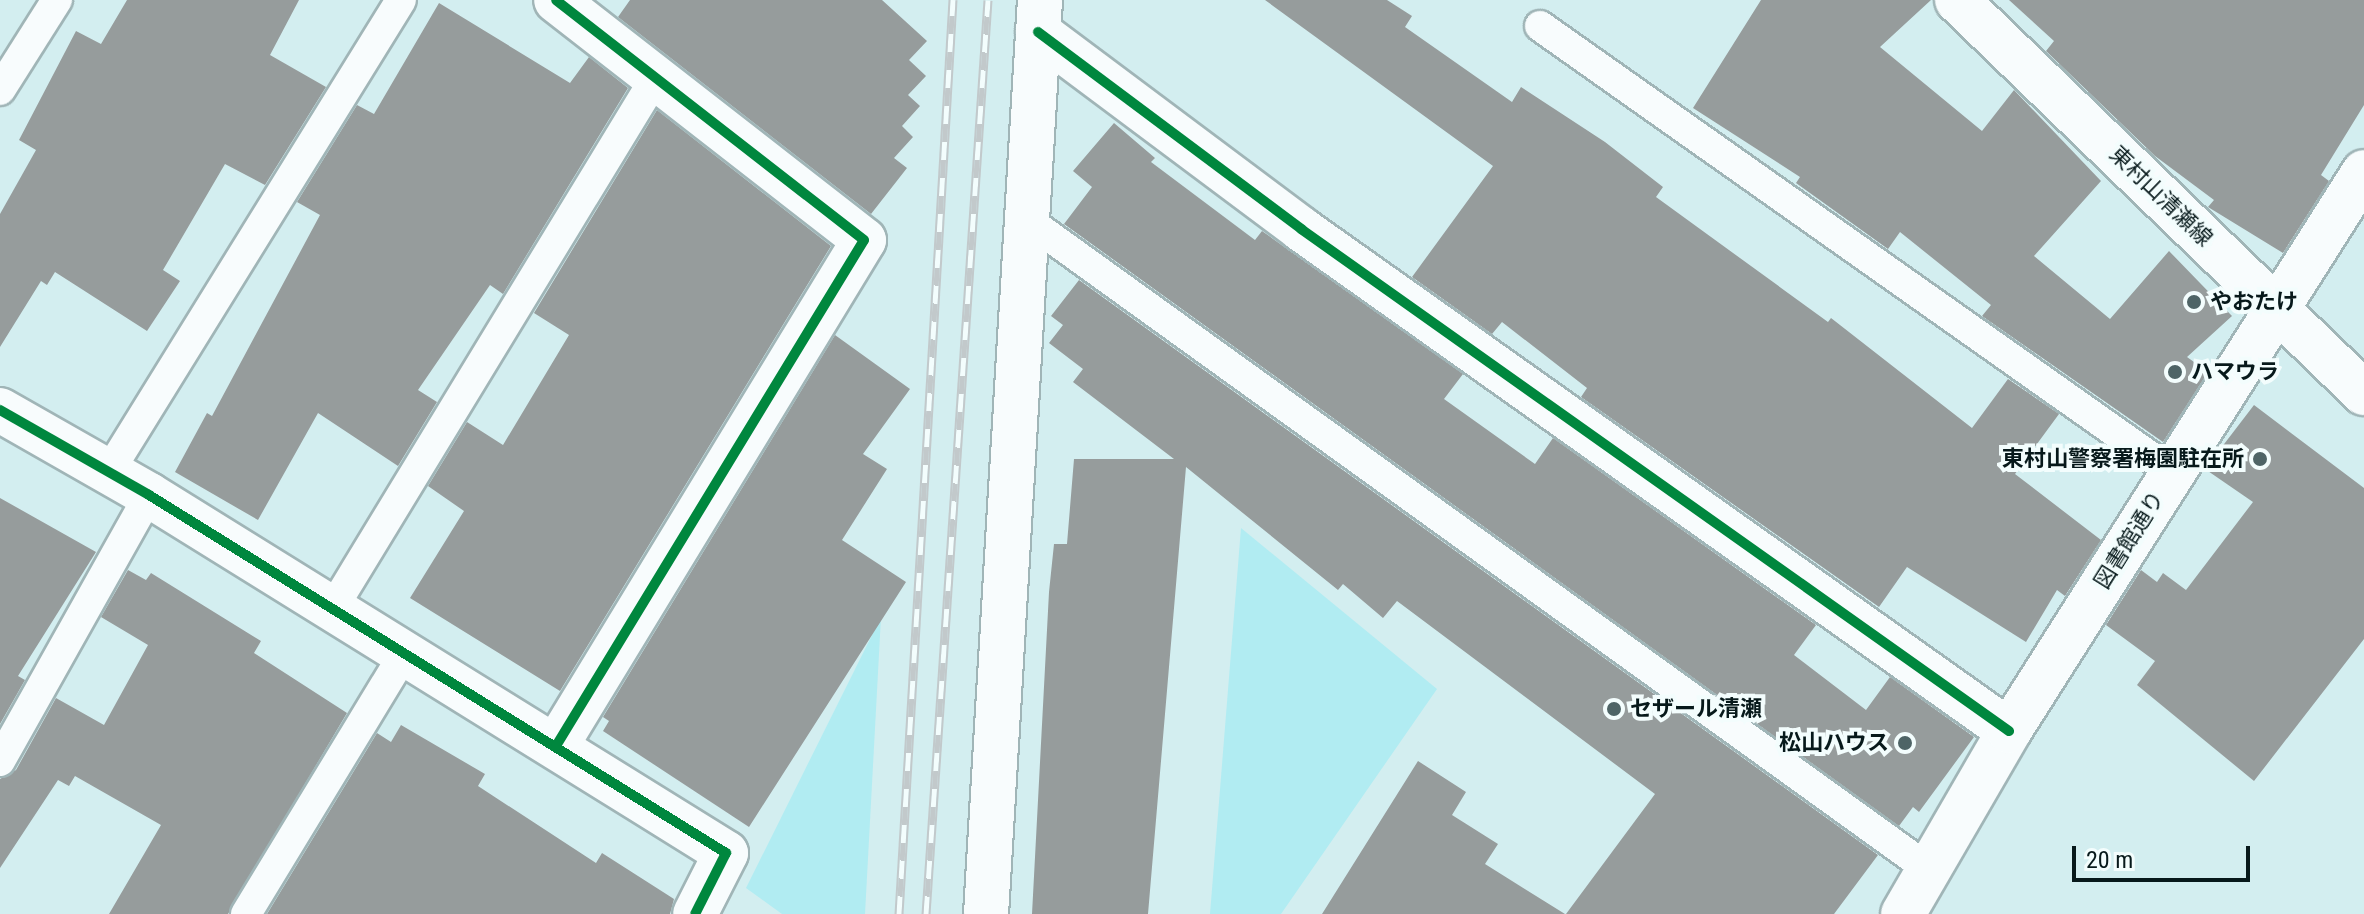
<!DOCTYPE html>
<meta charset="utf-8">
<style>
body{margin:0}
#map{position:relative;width:2364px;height:914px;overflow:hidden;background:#d3eef0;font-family:"Roboto Condensed","Noto Sans JP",sans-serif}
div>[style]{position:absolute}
.green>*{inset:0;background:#b1ecf2}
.building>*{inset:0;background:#969c9c}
.roads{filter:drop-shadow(2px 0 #a0b5b7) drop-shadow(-2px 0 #a0b5b7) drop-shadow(0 2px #a0b5b7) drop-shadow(0 -2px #a0b5b7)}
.lane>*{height:30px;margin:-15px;padding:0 15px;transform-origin:15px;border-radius:15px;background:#f8fcfd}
.street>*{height:44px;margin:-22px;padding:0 22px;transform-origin:22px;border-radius:22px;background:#f8fcfd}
.secondary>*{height:44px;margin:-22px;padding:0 22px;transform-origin:22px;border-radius:22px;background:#f8fcfd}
.rail>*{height:9px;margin-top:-4.5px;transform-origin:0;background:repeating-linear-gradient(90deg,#f3fdfd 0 18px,#c2c9cb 0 36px);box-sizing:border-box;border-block:2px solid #c2c9cb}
.cycleway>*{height:10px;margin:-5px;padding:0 5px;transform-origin:5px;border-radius:5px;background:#00873e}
.dots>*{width:22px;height:22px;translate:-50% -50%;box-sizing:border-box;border:4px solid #f3fdfd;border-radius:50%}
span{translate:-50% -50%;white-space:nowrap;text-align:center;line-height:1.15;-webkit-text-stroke:8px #f3fdfd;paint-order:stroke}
.street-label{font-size:22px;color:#07191b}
.poi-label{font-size:22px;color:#07191b;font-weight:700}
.left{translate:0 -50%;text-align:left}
.right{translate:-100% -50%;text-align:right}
.scale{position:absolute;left:2072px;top:846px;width:178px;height:36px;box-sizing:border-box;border:4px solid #07191b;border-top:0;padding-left:10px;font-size:24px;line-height:28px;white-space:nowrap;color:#07191b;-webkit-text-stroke:6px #f3fdfd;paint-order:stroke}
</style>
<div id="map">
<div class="green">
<div style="clip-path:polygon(1241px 528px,1437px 689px,1281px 914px,1210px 914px)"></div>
<div style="clip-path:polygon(881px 617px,865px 914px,782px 914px,746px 888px)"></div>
</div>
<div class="building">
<div style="clip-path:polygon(127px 0,299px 0,270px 55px,326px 87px,265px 185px,225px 164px,163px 270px,180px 281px,147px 331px,55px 272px,47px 285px,41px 281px,0 347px,0 214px,36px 150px,19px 140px,76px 31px,101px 44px)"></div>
<div style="clip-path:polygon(630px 0,882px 0,927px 41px,909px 60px,926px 76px,908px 95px,920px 106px,902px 126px,913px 137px,894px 158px,907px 168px,871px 214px,618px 17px)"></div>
<div style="clip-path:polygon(1265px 0,1387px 0,1412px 16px,1405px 27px,1512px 102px,1521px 87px,1605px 142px,1663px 187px,1656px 197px,1828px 322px,1831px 318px,1972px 428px,2008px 379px,2059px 414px,2015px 474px,2101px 540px,2065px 596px,2057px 590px,2026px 642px,1907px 567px,1879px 607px,1581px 397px,1587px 388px,1502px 322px,1492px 334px,1412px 277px,1493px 166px)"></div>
<div style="clip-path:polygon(1761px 0,1931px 0,1880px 47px,1982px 131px,2014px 90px,2101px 181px,2034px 256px,2110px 319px,2169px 251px,2232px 316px,2187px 357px,2208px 372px,2163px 442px,1982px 316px,1991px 305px,1900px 232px,1888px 249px,1796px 183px,1800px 177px,1693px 108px)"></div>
<div style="clip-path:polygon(2009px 0,2364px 0,2364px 105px,2321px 175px,2329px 181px,2283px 253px,2208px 207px,2214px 200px,2155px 156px,2046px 51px,2054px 41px)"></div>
<div style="clip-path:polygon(439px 3px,570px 83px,589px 57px,628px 88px,503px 294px,490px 285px,418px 390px,437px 402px,398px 466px,318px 413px,258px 520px,175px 472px,207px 413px,212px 416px,320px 215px,297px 202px,357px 105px,374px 114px)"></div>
<div style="clip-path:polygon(657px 110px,831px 246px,560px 691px,410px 598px,464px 511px,428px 486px,467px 422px,503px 445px,569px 335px,534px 313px)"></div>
<div style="clip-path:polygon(1114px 123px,1155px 158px,1151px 162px,1255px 240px,1262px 231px,1463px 374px,1444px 399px,1535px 464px,1553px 438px,1816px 625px,1794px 655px,1866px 710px,1890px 677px,1974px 737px,1919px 812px,1913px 807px,1899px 826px,1064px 224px,1092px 187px,1073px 171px)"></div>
<div style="clip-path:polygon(1079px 280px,1878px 855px,1834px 914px,1566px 914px,1655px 794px,1397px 601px,1383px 618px,1343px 584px,1338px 590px,1186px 467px,1148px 914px,1032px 914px,1049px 592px,1054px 544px,1067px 544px,1074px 459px,1174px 459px,1073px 382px,1083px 369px,1049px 343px,1063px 325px,1051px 316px)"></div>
<div style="clip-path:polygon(835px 335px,910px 389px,863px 454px,887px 469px,842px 540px,906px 582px,749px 827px,603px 731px,609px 721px,603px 717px)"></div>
<div style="clip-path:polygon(2254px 405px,2364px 488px,2364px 639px,2254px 781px,2137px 685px,2155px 661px,2106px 625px,2141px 570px,2157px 582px,2163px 573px,2186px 590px,2253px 502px,2205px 469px)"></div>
<div style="clip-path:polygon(0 498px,96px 552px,18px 676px,25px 680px,0 724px)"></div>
<div style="clip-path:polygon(128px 570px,146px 580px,151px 573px,261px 641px,254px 653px,347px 713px,228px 914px,109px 914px,161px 825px,75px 776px,69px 786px,58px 780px,0 868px,0 779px,16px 770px,56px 698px,104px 725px,148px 645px,101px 617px)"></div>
<div style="clip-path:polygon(401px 725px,485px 774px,478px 786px,596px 863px,602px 853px,674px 899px,670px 914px,267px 914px,377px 733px,391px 742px)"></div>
<div style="clip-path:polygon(1418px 761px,1466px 792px,1452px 815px,1498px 844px,1485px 864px,1565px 914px,1322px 914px)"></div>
</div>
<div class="roads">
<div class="lane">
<div style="left:1540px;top:26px;width:774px;rotate:35.21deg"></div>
<div style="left:0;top:90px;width:107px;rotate:-57.7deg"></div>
<div style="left:1027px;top:220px;width:1113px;rotate:35.75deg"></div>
<div style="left:108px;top:473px;width:556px;rotate:-58.22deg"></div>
<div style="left:331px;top:611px;width:625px;rotate:-58.67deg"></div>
<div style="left:0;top:761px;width:305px;rotate:-60.7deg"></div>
<div style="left:246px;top:914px;width:306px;rotate:-58.7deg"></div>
</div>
<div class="street">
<div style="left:1038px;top:32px;width:329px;rotate:36.8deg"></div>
<div style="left:1301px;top:229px;width:868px;rotate:35.34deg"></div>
<div style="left:0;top:410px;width:172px;rotate:29.7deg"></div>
<div style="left:149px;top:495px;width:679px;rotate:31.82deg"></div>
<div style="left:726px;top:853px;width:68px;rotate:116.9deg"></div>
<div style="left:556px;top:746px;width:592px;rotate:-58.67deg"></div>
<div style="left:864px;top:240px;width:390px;rotate:-142.1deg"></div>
<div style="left:986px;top:914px;width:916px;rotate:-86.62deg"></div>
</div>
<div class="secondary">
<div style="left:1957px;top:0;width:566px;rotate:44deg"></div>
<div style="left:1903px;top:914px;width:211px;rotate:-59.9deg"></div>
<div style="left:2009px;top:731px;width:662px;rotate:-57.58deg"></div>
</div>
</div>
<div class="rail">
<div style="left:899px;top:914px;width:916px;rotate:-86.62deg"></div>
<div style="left:926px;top:914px;width:916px;rotate:-86.12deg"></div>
</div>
<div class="cycleway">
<div style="left:1038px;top:32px;width:329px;rotate:36.8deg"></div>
<div style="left:1301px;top:229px;width:868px;rotate:35.34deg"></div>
<div style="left:0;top:410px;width:172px;rotate:29.7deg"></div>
<div style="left:149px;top:495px;width:679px;rotate:31.82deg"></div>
<div style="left:726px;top:853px;width:68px;rotate:116.9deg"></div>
<div style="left:556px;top:746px;width:592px;rotate:-58.67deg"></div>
<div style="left:864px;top:240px;width:390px;rotate:-142.1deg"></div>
</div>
<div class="dots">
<div style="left:2194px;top:302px;background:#4e6466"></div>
<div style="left:2175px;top:372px;background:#4e6466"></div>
<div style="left:2260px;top:459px;background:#4e6466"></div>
<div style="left:1614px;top:709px;background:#4e6466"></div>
<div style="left:1905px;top:743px;background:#4e6466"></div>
</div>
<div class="street-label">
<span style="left:2161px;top:196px;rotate:44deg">東村山清瀬線</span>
<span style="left:2129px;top:540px;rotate:-58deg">図書館通り</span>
</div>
<div class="poi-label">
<span class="left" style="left:2210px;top:302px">やおたけ</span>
<span class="left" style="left:2191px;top:372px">ハマウラ</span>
<span class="right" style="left:2244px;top:459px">東村山警察署梅園駐在所</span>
<span class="left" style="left:1630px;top:709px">セザール清瀬</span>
<span class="right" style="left:1889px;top:743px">松山ハウス</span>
</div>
<div class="scale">20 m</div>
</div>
